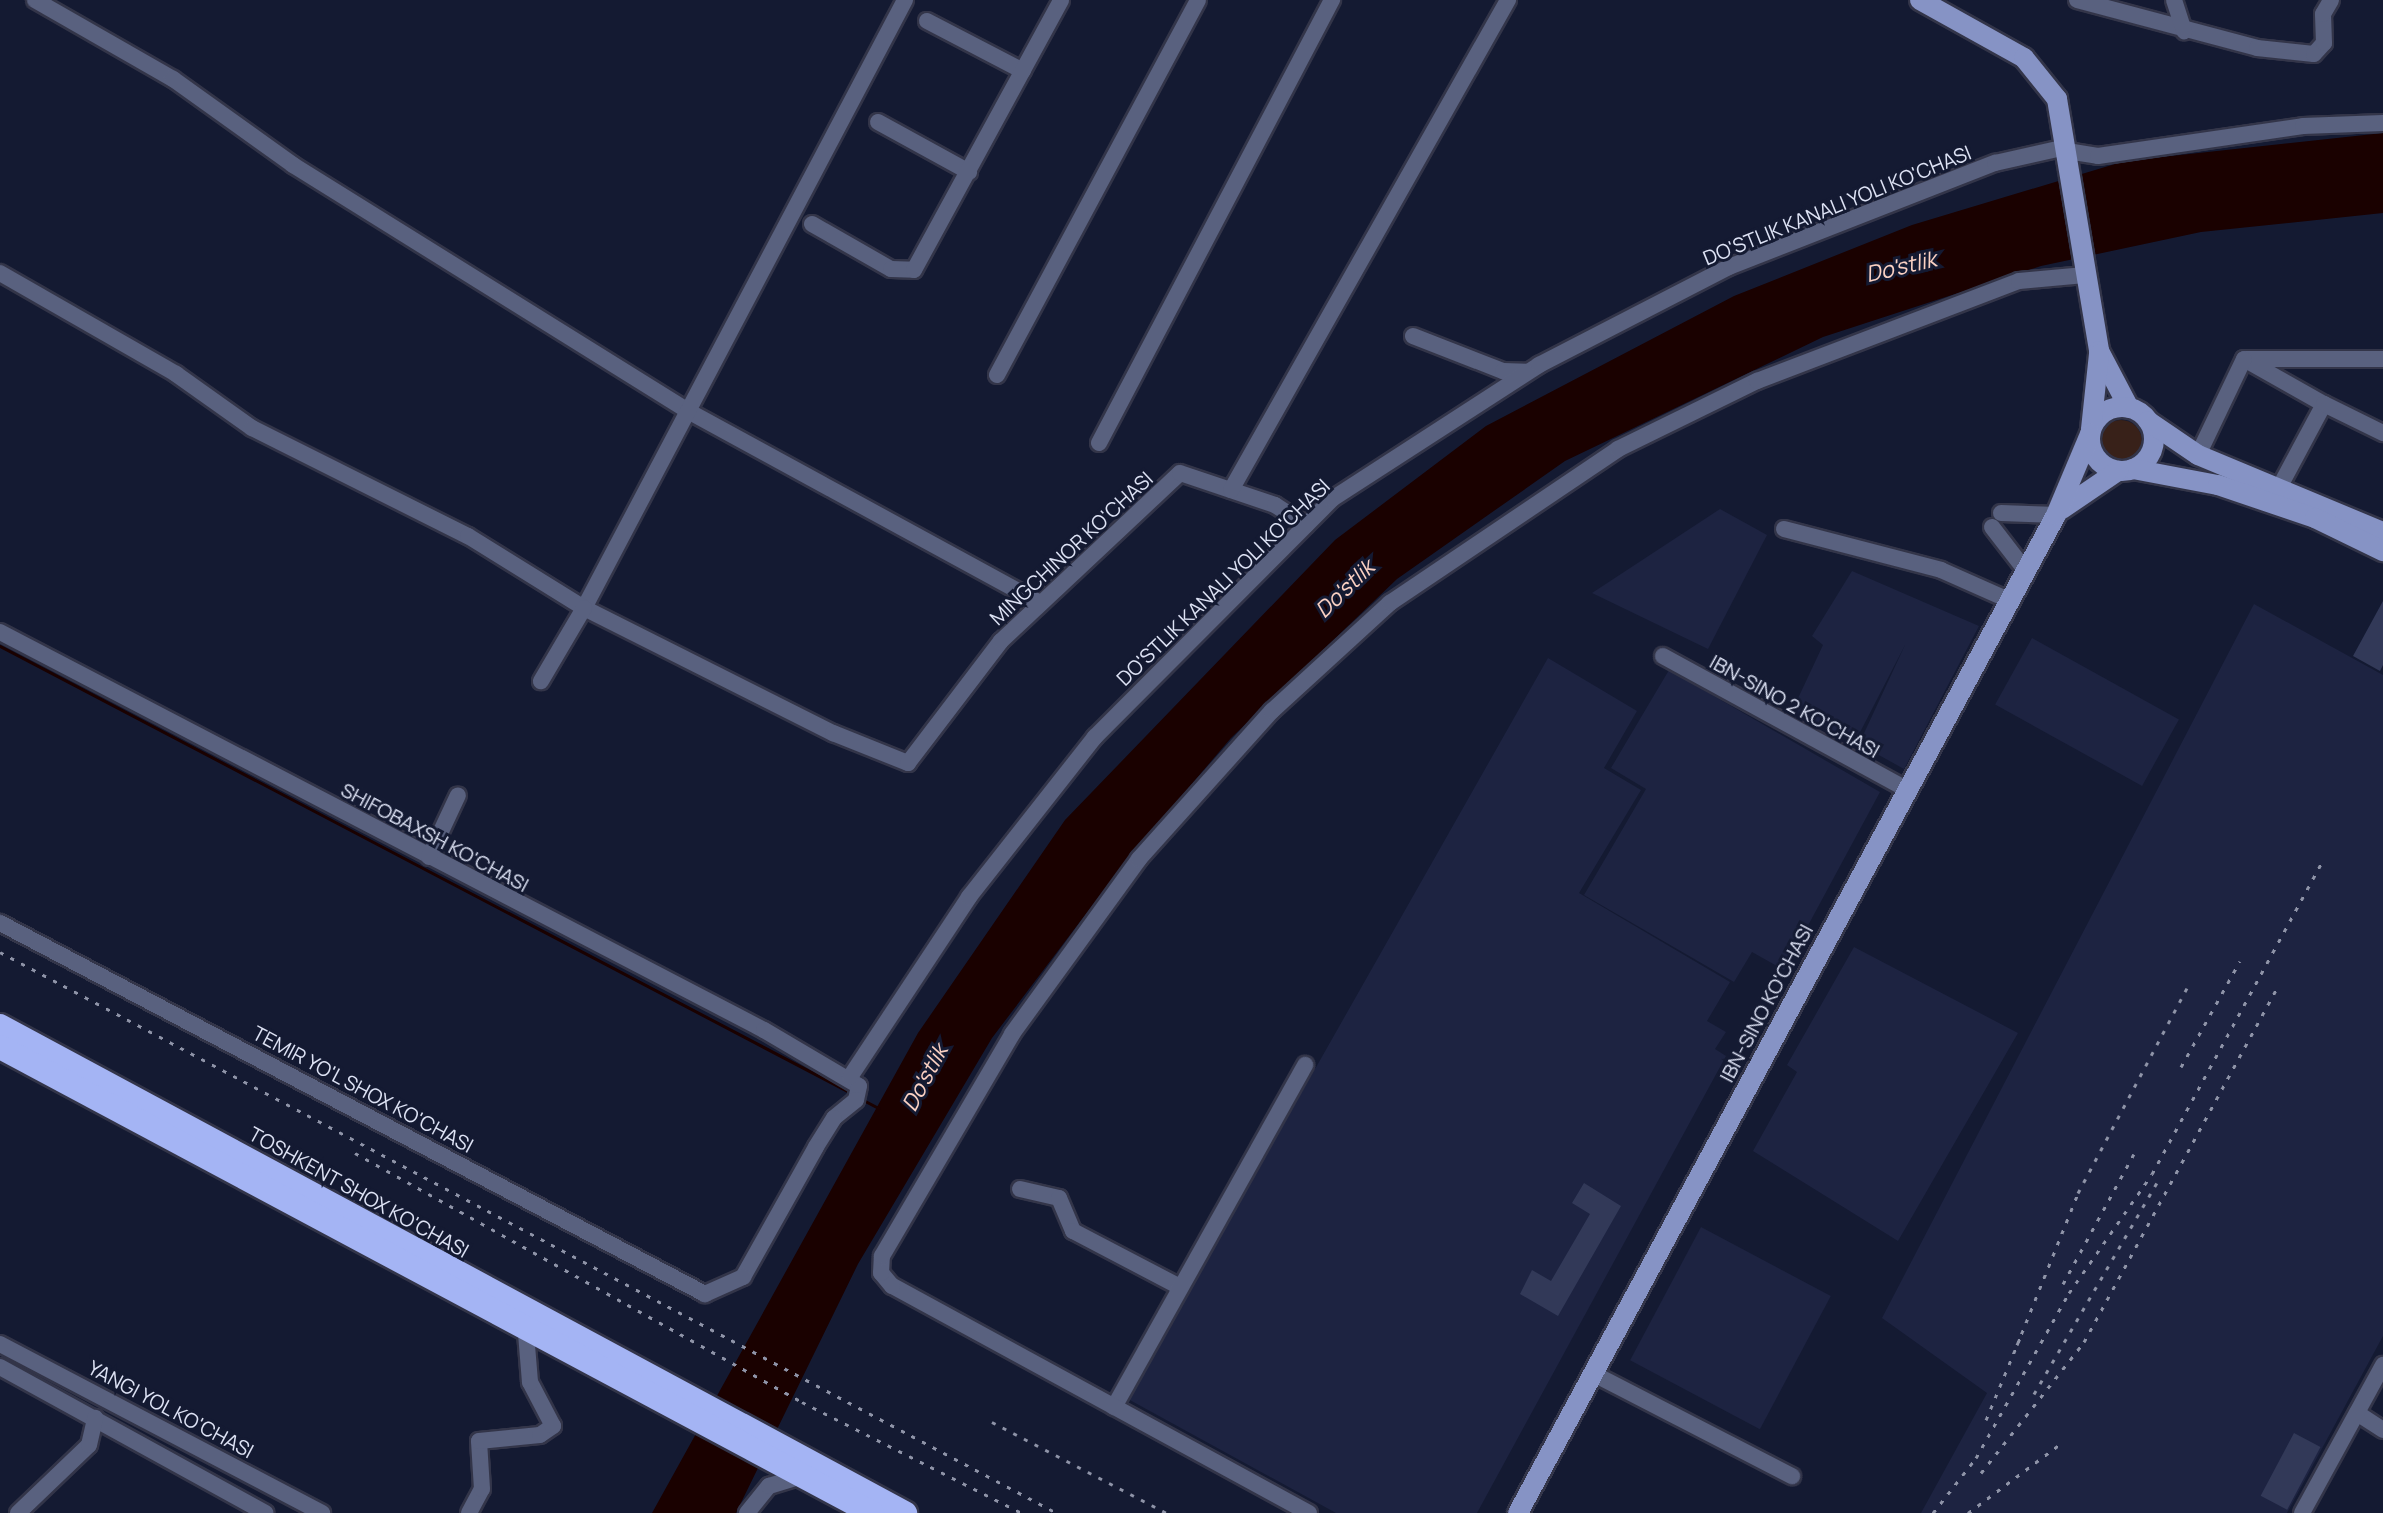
<!DOCTYPE html>
<style>
body{margin:0}
#map{position:relative;width:2383px;height:1513px;overflow:hidden;background:#141a32;font-family:Manrope,sans-serif}
div>[style]{position:absolute}
.built>*{inset:0;background:#1d2341;transform-origin:0 0}
.green>*{inset:0;background:#382119}
.round{border-radius:50%}
.water>*{inset:0;background:#1a0100}
.stream>*{height:3px;margin:-1.5px;padding:0 1.5px;transform-origin:1.5px;border-radius:1.5px;background:#1a0100}
.building>*{inset:0;background:#323958;transform-origin:0 0}
.roads{filter:drop-shadow(2px 0 #333549) drop-shadow(-2px 0 #333549) drop-shadow(0 2px #333549) drop-shadow(0 -2px #333549)}
.minor>*{height:16px;margin:-8px;padding:0 8px;transform-origin:8px;border-radius:8px;background:#59617f}
.major>*{height:20px;margin:-10px;padding:0 10px;transform-origin:10px;border-radius:10px;background:#8693c5}
.major>.ring{margin:-10px;padding:0;box-sizing:content-box;background:none;border:20px solid #8693c5;border-radius:50%}
.highway>*{height:24px;margin:-12px;padding:0 12px;transform-origin:12px;border-radius:12px;background:#a4b4f4}
.rail>*{height:3px;margin-top:-1.5px;transform-origin:0;background:repeating-linear-gradient(90deg,#8f94a8 0 4px,transparent 0 12px)}
span{translate:-50% -50%;white-space:nowrap;text-align:center;line-height:1.15;-webkit-text-stroke:6px #141a32;paint-order:stroke}
.street-label{font-size:20px;color:#dee3f5}
.water-label{font-size:22px;color:#fbd1c3;font-style:italic}
</style>
<div id="map">
<div class="built">
<div style="clip-path:polygon(1720px 509px,1767px 535px,1708px 649px,1592px 593px)"></div>
<div style="clip-path:polygon(1852px 571px,1979px 626px,1904px 769px,1859px 744px,1905px 645px,1855px 742px,1792px 711px,1823px 645px,1812px 636px)"></div>
<div style="clip-path:polygon(2254px 604px,2383px 675px,2383px 1336px,2287px 1513px,1921px 1513px,1987px 1393px,1882px 1318px)"></div>
<div style="left:2032px;top:638px;width:168px;height:76px;rotate:29deg"></div>
<div style="clip-path:polygon(1548px 658px,1637px 711px,1604px 768px,1641px 790px,1579px 893px,1730px 982px,1707px 1021px,1726px 1032px,1715px 1049px,1726px 1056px,1477px 1513px,1336px 1513px,1128px 1399px)"></div>
<div style="clip-path:polygon(1669px 670px,1880px 792px,1784px 970px,1752px 952px,1734px 982px,1584px 895px,1646px 789px,1611px 768px)"></div>
<div style="clip-path:polygon(1854px 947px,2018px 1033px,1898px 1241px,1753px 1151px,1797px 1072px,1787px 1065px)"></div>
<div style="left:1701px;top:1227px;width:147px;height:151px;rotate:28deg"></div>
</div>
<div class="green">
<div class="round" style="left:2100px;top:420px;width:42px;height:42px"></div>
</div>
<div class="water">
<div style="clip-path:polygon(2383px 133px,2383px 213px,2201px 232px,2041px 266px,1823px 337px,1565px 461px,1397px 579px,1231px 738px,1126px 861px,992px 1038px,858px 1264px,736px 1513px,652px 1513px,918px 1033px,1065px 820px,1335px 540px,1486px 426px,1734px 296px,1912px 225px,2125px 161px)"></div>
</div>
<div class="stream">
<div style="left:0;top:646px;width:959px;rotate:27.71deg"></div>
<div style="left:865px;top:1101px;width:15px;rotate:28deg"></div>
</div>
<div class="building">
<div style="clip-path:polygon(2383px 601px,2383px 665px,2380px 671px,2353px 656px)"></div>
<div style="clip-path:polygon(1584px 1183px,1621px 1206px,1558px 1316px,1520px 1294px,1532px 1270px,1551px 1281px,1590px 1214px,1572px 1203px)"></div>
<div style="left:2294px;top:1433px;width:30px;height:71px;rotate:28deg"></div>
</div>
<div class="roads">
<div class="minor">
<div style="left:35px;top:0;width:159px;rotate:29.8deg"></div>
<div style="left:173px;top:79px;width:148px;rotate:35.6deg"></div>
<div style="left:293px;top:165px;width:465px;rotate:31.9deg"></div>
<div style="left:688px;top:411px;width:399px;rotate:28.6deg"></div>
<div style="left:905px;top:0;width:688px;rotate:117.83deg"></div>
<div style="left:584px;top:608px;width:279px;rotate:26.7deg"></div>
<div style="left:833px;top:733px;width:81px;rotate:21.8deg"></div>
<div style="left:908px;top:763px;width:153px;rotate:-52.7deg"></div>
<div style="left:1001px;top:641px;width:245px;rotate:-43.2deg"></div>
<div style="left:1180px;top:473px;width:100px;rotate:18.6deg"></div>
<div style="left:1275px;top:505px;width:37px;rotate:33deg"></div>
<div style="left:2077px;top:0;width:186px;rotate:14.9deg"></div>
<div style="left:2257px;top:48px;width:57px;rotate:6deg"></div>
<div style="left:2314px;top:54px;width:15px;rotate:-48deg"></div>
<div style="left:2324px;top:43px;width:29px;rotate:-92deg"></div>
<div style="left:2323px;top:14px;width:16px;rotate:-60deg"></div>
<div style="left:2174px;top:0;width:33px;rotate:72deg"></div>
<div style="left:927px;top:21px;width:108px;rotate:27.5deg"></div>
<div style="left:878px;top:122px;width:104px;rotate:28.8deg"></div>
<div style="left:2067px;top:151px;width:31px;rotate:9deg"></div>
<div style="left:2098px;top:156px;width:207px;rotate:-8.3deg"></div>
<div style="left:2303px;top:126px;width:80px;rotate:-2.1deg"></div>
<div style="left:812px;top:224px;width:91px;rotate:29.7deg"></div>
<div style="left:891px;top:269px;width:23px;rotate:2deg"></div>
<div style="left:914px;top:270px;width:307px;rotate:-61.4deg"></div>
<div style="left:0;top:273px;width:203px;rotate:29.8deg"></div>
<div style="left:176px;top:374px;width:93px;rotate:35.4deg"></div>
<div style="left:252px;top:428px;width:241px;rotate:26.6deg"></div>
<div style="left:468px;top:536px;width:137px;rotate:31.8deg"></div>
<div style="left:584px;top:608px;width:85px;rotate:120.5deg"></div>
<div style="left:1413px;top:336px;width:97px;rotate:21.3deg"></div>
<div style="left:1503px;top:371px;width:23px;rotate:2deg"></div>
<div style="left:2244px;top:359px;width:92px;rotate:29.4deg"></div>
<div style="left:2324px;top:404px;width:93px;rotate:118.2deg"></div>
<div style="left:2246px;top:359px;width:137px"></div>
<div style="left:997px;top:375px;width:425px;rotate:-61.8deg"></div>
<div style="left:2324px;top:404px;width:66px;rotate:26.2deg"></div>
<div style="left:1099px;top:443px;width:501px;rotate:-62.26deg"></div>
<div style="left:2198px;top:455px;width:106px;rotate:-64.4deg"></div>
<div style="left:1231px;top:490px;width:563px;rotate:-60.52deg"></div>
<div style="left:2001px;top:513px;width:55px;rotate:2.1deg"></div>
<div style="left:1992px;top:527px;width:56px;rotate:52.3deg"></div>
<div style="left:1784px;top:529px;width:162px;rotate:14.6deg"></div>
<div style="left:1941px;top:570px;width:77px;rotate:23.9deg"></div>
<div style="left:0;top:632px;width:861px;rotate:27.52deg"></div>
<div style="left:764px;top:1030px;width:110px;rotate:30.5deg"></div>
<div style="left:859px;top:1086px;width:14px;rotate:102deg"></div>
<div style="left:856px;top:1100px;width:28px;rotate:141deg"></div>
<div style="left:834px;top:1118px;width:34px;rotate:122deg"></div>
<div style="left:816px;top:1147px;width:149px;rotate:119.3deg"></div>
<div style="left:743px;top:1277px;width:42px;rotate:155.9deg"></div>
<div style="left:705px;top:1294px;width:797px;rotate:-152.24deg"></div>
<div style="left:1663px;top:656px;width:279px;rotate:28.7deg"></div>
<div style="left:429px;top:857px;width:68px;rotate:-64.9deg"></div>
<div style="left:850px;top:1077px;width:216px;rotate:-56.5deg"></div>
<div style="left:969px;top:897px;width:204px;rotate:-51.8deg"></div>
<div style="left:1095px;top:737px;width:336px;rotate:-45.1deg"></div>
<div style="left:1332px;top:499px;width:247px;rotate:-32.9deg"></div>
<div style="left:1539px;top:365px;width:214px;rotate:-27.3deg"></div>
<div style="left:1729px;top:267px;width:286px;rotate:-21.4deg"></div>
<div style="left:1995px;top:163px;width:73px;rotate:-12.7deg"></div>
<div style="left:1020px;top:1189px;width:40px;rotate:13deg"></div>
<div style="left:1059px;top:1198px;width:36px;rotate:67deg"></div>
<div style="left:1073px;top:1231px;width:121px;rotate:27.6deg"></div>
<div style="left:0;top:1344px;width:364px;rotate:27.7deg"></div>
<div style="left:0;top:1367px;width:303px;rotate:28.8deg"></div>
<div style="left:1594px;top:1374px;width:223px;rotate:27.3deg"></div>
<div style="left:1114px;top:1407px;width:392px;rotate:-60.8deg"></div>
<div style="left:2357px;top:1413px;width:31px;rotate:33deg"></div>
<div style="left:18px;top:1513px;width:98px;rotate:-43.8deg"></div>
<div style="left:89px;top:1445px;width:28px;rotate:-77deg"></div>
<div style="left:469px;top:1513px;width:27px;rotate:-62deg"></div>
<div style="left:482px;top:1489px;width:48px;rotate:-93.6deg"></div>
<div style="left:479px;top:1441px;width:61px;rotate:-5.6deg"></div>
<div style="left:540px;top:1435px;width:16px;rotate:-35deg"></div>
<div style="left:553px;top:1426px;width:50px;rotate:-117.6deg"></div>
<div style="left:530px;top:1382px;width:49px;rotate:-94.7deg"></div>
<div style="left:747px;top:1513px;width:35px;rotate:-51deg"></div>
<div style="left:769px;top:1486px;width:34px;rotate:-17deg"></div>
<div style="left:1309px;top:1513px;width:475px;rotate:-151.4deg"></div>
<div style="left:892px;top:1286px;width:17px;rotate:-130deg"></div>
<div style="left:881px;top:1273px;width:17px;rotate:-87deg"></div>
<div style="left:882px;top:1256px;width:257px;rotate:-59.6deg"></div>
<div style="left:1012px;top:1034px;width:216px;rotate:-54deg"></div>
<div style="left:1139px;top:859px;width:199px;rotate:-48.1deg"></div>
<div style="left:1272px;top:711px;width:160px;rotate:-42.5deg"></div>
<div style="left:1390px;top:603px;width:275px;rotate:-34deg"></div>
<div style="left:1618px;top:449px;width:155px;rotate:-26.1deg"></div>
<div style="left:1757px;top:381px;width:280px;rotate:-20.9deg"></div>
<div style="left:2019px;top:281px;width:66px;rotate:-5.2deg"></div>
<div style="left:2302px;top:1513px;width:169px;rotate:-61.3deg"></div>
</div>
<div class="major">
<div style="left:1920px;top:0;width:119px;rotate:29.1deg"></div>
<div style="left:2024px;top:58px;width:53px;rotate:51.2deg"></div>
<div style="left:2057px;top:99px;width:255px;rotate:80.5deg"></div>
<div style="left:2099px;top:351px;width:64px;rotate:62.2deg"></div>
<div class="ring" style="left:2090px;top:407px;width:44px;height:44px"></div>
<div style="left:2148px;top:421px;width:60px;rotate:34.2deg"></div>
<div style="left:2198px;top:455px;width:200px;rotate:22.6deg"></div>
<div style="left:2091px;top:429px;width:75px;rotate:-83.9deg"></div>
<div style="left:2133px;top:469px;width:86px;rotate:10.7deg"></div>
<div style="left:2218px;top:485px;width:102px;rotate:18.8deg"></div>
<div style="left:2315px;top:518px;width:76px;rotate:25.9deg"></div>
<div style="left:2062px;top:509px;width:68px;rotate:-34.2deg"></div>
<div style="left:1518px;top:1513px;width:1134px;rotate:-61.67deg"></div>
<div style="left:2056px;top:515px;width:88px;rotate:-67.2deg"></div>
</div>
<div class="highway">
<div style="left:0;top:1026px;width:1028px;rotate:28.29deg"></div>
<div style="left:0;top:1047px;width:989px;rotate:28.12deg"></div>
</div>
</div>
<div class="rail">
<div style="left:0;top:952px;width:1197px;rotate:27.96deg"></div>
<div style="left:2181px;top:1067px;width:121px;rotate:-60.9deg"></div>
<div style="left:355px;top:1153px;width:512px;rotate:29.12deg"></div>
<div style="left:802px;top:1402px;width:246px;rotate:26.8deg"></div>
<div style="left:2063px;top:1284px;width:148px;rotate:-61.4deg"></div>
<div style="left:2017px;top:1345px;width:164px;rotate:-68.1deg"></div>
<div style="left:2078px;top:1193px;width:232px;rotate:-62deg"></div>
<div style="left:2034px;top:1394px;width:244px;rotate:-59.8deg"></div>
<div style="left:1986px;top:1420px;width:89px;rotate:-67.5deg"></div>
<div style="left:992px;top:1422px;width:197px;rotate:27.5deg"></div>
<div style="left:1981px;top:1473px;width:167px;rotate:-51.8deg"></div>
<div style="left:2084px;top:1342px;width:403px;rotate:-61.4deg"></div>
<div style="left:1933px;top:1513px;width:70px;rotate:-52deg"></div>
<div style="left:1976px;top:1458px;width:189px;rotate:-60.6deg"></div>
<div style="left:2069px;top:1293px;width:145px;rotate:-55.1deg"></div>
<div style="left:2152px;top:1174px;width:355px;rotate:-61.4deg"></div>
<div style="left:1968px;top:1513px;width:119px;rotate:-36.8deg"></div>
</div>
<div class="street-label">
<span style="left:1837px;top:205px;rotate:-22deg">DO'STLIK KANALI YOLI KO'CHASI</span>
<span style="left:1071px;top:548px;rotate:-43deg">MINGCHINOR KO'CHASI</span>
<span style="left:1223px;top:582px;rotate:-44deg">DO'STLIK KANALI YOLI KO'CHASI</span>
<span style="left:1795px;top:706px;rotate:29deg">IBN-SINO 2 KO'CHASI</span>
<span style="left:435px;top:837px;rotate:28deg">SHIFOBAXSH KO'CHASI</span>
<span style="left:1766px;top:1003px;rotate:-62deg">IBN-SINO KO'CHASI</span>
<span style="left:363px;top:1089px;rotate:28deg">TEMIR YO'L SHOX KO'CHASI</span>
<span style="left:359px;top:1192px;rotate:29deg">TOSHKENT SHOX KO'CHASI</span>
<span style="left:171px;top:1409px;rotate:28deg">YANGI YOL KO'CHASI</span>
</div>
<div class="water-label">
<span style="left:1901px;top:267px;rotate:-13deg">Do'stlik</span>
<span style="left:1345px;top:589px;rotate:-44deg">Do'stlik</span>
<span style="left:925px;top:1078px;rotate:-62deg">Do'stlik</span>
</div>
</div>
